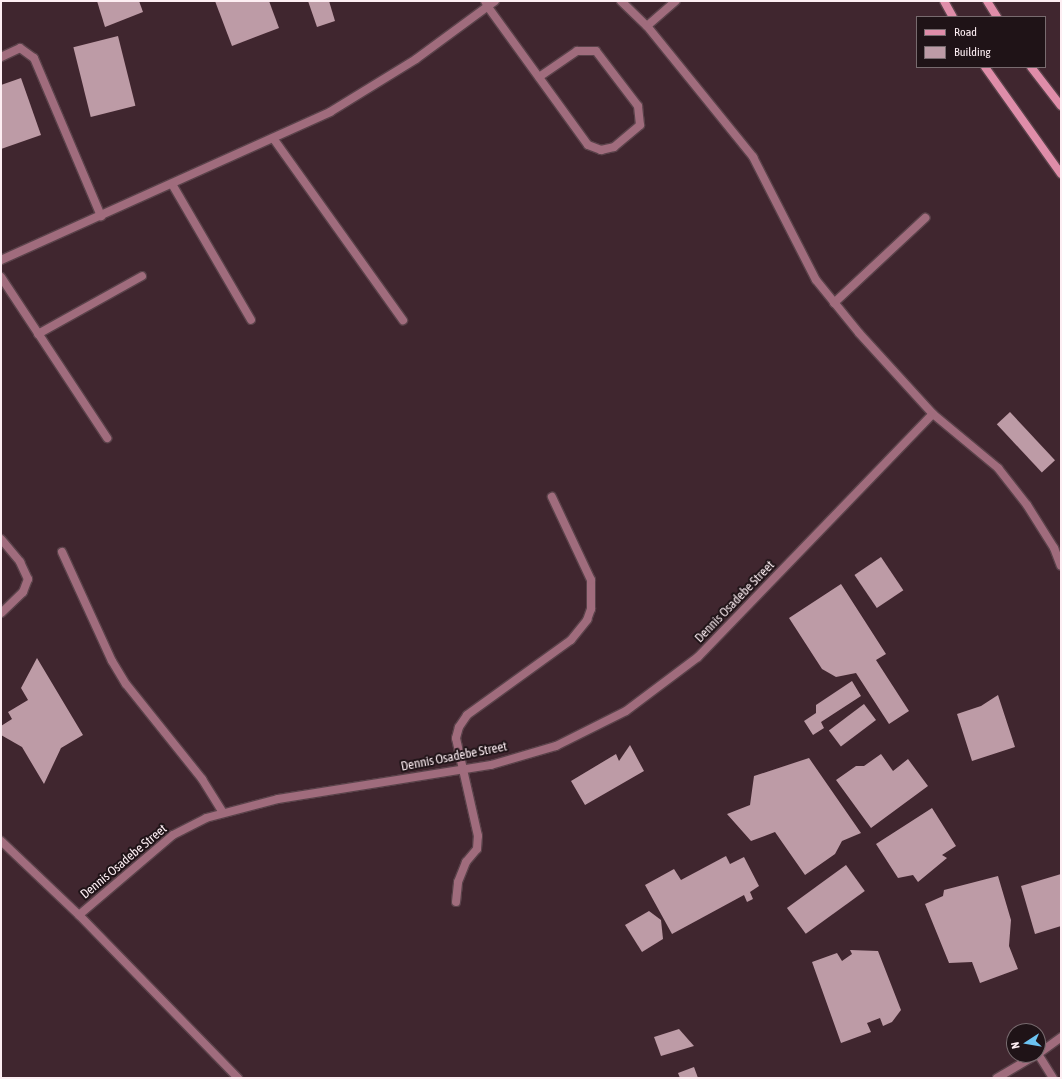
<!DOCTYPE html>
<style>
body{margin:0}
#map{position:relative;width:1062px;height:1079px;overflow:hidden;background:#40262f;font-family:"Asap Condensed",sans-serif}
div>[style]{position:absolute}
.building>*{inset:0;background:#bd9ba6;transform-origin:0 0}
.roads{filter:drop-shadow(1px 0 #5a424a) drop-shadow(-1px 0 #5a424a) drop-shadow(0 1px #5a424a) drop-shadow(0 -1px #5a424a)}
.lane>*{height:8px;margin:-4px;padding:0 4px;transform-origin:4px;border-radius:4px;background:#a06c7d}
.street>*{height:8px;margin:-4px;padding:0 4px;transform-origin:4px;border-radius:4px;background:#a06c7d}
.secondary>*{height:8px;margin:-4px;padding:0 4px;transform-origin:4px;border-radius:4px;background:#df8da9}
span{translate:-50% -50%;white-space:nowrap;text-align:center;line-height:1.15;-webkit-text-stroke:4px #1f1317;paint-order:stroke}
.street-label{font-size:13px;color:#fdeef3}
.frame{position:absolute;inset:0;border:2px solid #fdeef3;pointer-events:none}
.legend{position:absolute;left:916px;top:16px;width:130px;height:52px;box-sizing:border-box;background:#1f1317;border:1px solid #786b6f;margin:0;padding:5px 7px;list-style:none;font-size:12px;color:#fdeef3}
.legend li{display:flex;align-items:center;gap:8px;height:20px}
.legend b{width:20px;border:1px solid #786b6f}
.north{position:absolute;left:1006px;top:1023px;width:40px;height:40px;box-sizing:border-box;background:#1f1317;border:1px solid #786b6f;border-radius:50%;rotate:258deg;font-size:11px;font-weight:700;line-height:16px;text-align:center;color:#fdeef3}
.north::after{content:'';display:block;margin:auto;width:14px;height:18px;background:#6cc3f2;clip-path:polygon(50% 0,100% 100%,50% 72%,0 100%)}
</style>
<div id="map">
<div class="building">
<div style="clip-path:polygon(97px 1px,139px 1px,143px 12px,105px 27px)"></div>
<div style="clip-path:polygon(215px 1px,269px 1px,279px 28px,232px 46px)"></div>
<div style="clip-path:polygon(308px 1px,329px 1px,335px 21px,317px 27px)"></div>
<div style="left:118px;top:36px;width:72px;height:46px;rotate:76deg"></div>
<div style="clip-path:polygon(21px 78px,41px 135px,1px 149px,1px 85px)"></div>
<div style="left:1010px;top:412px;width:66px;height:18px;rotate:47deg"></div>
<div style="left:881px;top:557px;width:40px;height:32px;rotate:56deg"></div>
<div style="clip-path:polygon(841px 584px,886px 654px,876px 660px,909px 711px,889px 724px,856px 673px,836px 677px,822px 669px,789px 618px)"></div>
<div style="clip-path:polygon(37px 658px,83px 735px,61px 748px,44px 784px,22px 747px,1px 735px,1px 726px,12px 719px,8px 712px,28px 700px,21px 688px)"></div>
<div style="clip-path:polygon(852px 681px,861px 696px,821px 722px,824px 728px,813px 735px,804px 721px,816px 713px,816px 705px)"></div>
<div style="clip-path:polygon(998px 695px,1015px 747px,972px 761px,957px 714px,981px 706px)"></div>
<div style="left:864px;top:704px;width:20px;height:44px;rotate:53deg"></div>
<div style="clip-path:polygon(630px 745px,644px 771px,585px 805px,571px 781px,616px 754px,619px 761px)"></div>
<div style="clip-path:polygon(881px 754px,893px 771px,908px 759px,928px 786px,871px 828px,836px 780px,856px 766px,864px 766px)"></div>
<div style="clip-path:polygon(809px 758px,861px 833px,842px 841px,835px 854px,805px 875px,775px 832px,751px 841px,727px 814px,750px 805px,754px 776px)"></div>
<div style="clip-path:polygon(932px 808px,956px 846px,942px 855px,947px 858px,918px 882px,913px 875px,898px 878px,876px 844px)"></div>
<div style="clip-path:polygon(726px 856px,730px 864px,744px 857px,759px 886px,750px 892px,753px 899px,747px 902px,744px 895px,672px 934px,645px 885px,674px 869px,681px 880px)"></div>
<div style="left:846px;top:865px;width:32px;height:73px;rotate:54deg"></div>
<div style="clip-path:polygon(1061px 874px,1061px 926px,1035px 934px,1021px 886px)"></div>
<div style="clip-path:polygon(998px 876px,1011px 920px,1009px 946px,1018px 969px,980px 983px,972px 962px,949px 963px,925px 904px,943px 896px,944px 890px)"></div>
<div style="clip-path:polygon(649px 911px,661px 920px,663px 939px,642px 952px,625px 925px)"></div>
<div style="clip-path:polygon(850px 950px,878px 951px,901px 1010px,892px 1022px,883px 1026px,880px 1018px,867px 1023px,871px 1032px,841px 1043px,812px 962px,837px 953px,842px 961px,852px 954px)"></div>
<div style="clip-path:polygon(679px 1029px,694px 1046px,661px 1056px,654px 1037px)"></div>
<div style="clip-path:polygon(694px 1067px,698px 1078px,680px 1078px,678px 1073px)"></div>
</div>
<div class="roads">
<div class="lane">
<div style="left:485px;top:1px;width:7px;rotate:63deg"></div>
<div style="left:488px;top:7px;width:170px;rotate:54.1deg"></div>
<div style="left:588px;top:145px;width:14px;rotate:21deg"></div>
<div style="left:601px;top:150px;width:13px;rotate:-13deg"></div>
<div style="left:614px;top:147px;width:34px;rotate:-40deg"></div>
<div style="left:640px;top:125px;width:19px;rotate:-96deg"></div>
<div style="left:638px;top:106px;width:69px;rotate:-127.4deg"></div>
<div style="left:596px;top:51px;width:19px;rotate:180deg"></div>
<div style="left:577px;top:51px;width:46px;rotate:145.6deg"></div>
<div style="left:647px;top:26px;width:38px;rotate:-41deg"></div>
<div style="left:1px;top:57px;width:21px;rotate:-25deg"></div>
<div style="left:20px;top:48px;width:17px;rotate:36deg"></div>
<div style="left:34px;top:58px;width:172px;rotate:67deg"></div>
<div style="left:273px;top:138px;width:224px;rotate:54.5deg"></div>
<div style="left:172px;top:184px;width:157px;rotate:59.8deg"></div>
<div style="left:1px;top:277px;width:193px;rotate:56.6deg"></div>
<div style="left:834px;top:303px;width:125px;rotate:-43deg"></div>
<div style="left:38px;top:334px;width:119px;rotate:-29.1deg"></div>
<div style="left:1px;top:539px;width:30px;rotate:50deg"></div>
<div style="left:20px;top:562px;width:19px;rotate:65deg"></div>
<div style="left:28px;top:579px;width:14px;rotate:111deg"></div>
<div style="left:23px;top:592px;width:30px;rotate:136deg"></div>
<div style="left:62px;top:552px;width:120px;rotate:65.4deg"></div>
<div style="left:112px;top:661px;width:27px;rotate:59deg"></div>
<div style="left:126px;top:684px;width:122px;rotate:51.3deg"></div>
<div style="left:202px;top:779px;width:39px;rotate:58deg"></div>
<div style="left:456px;top:902px;width:20px;rotate:-84deg"></div>
<div style="left:458px;top:882px;width:22px;rotate:-68deg"></div>
<div style="left:466px;top:862px;width:17px;rotate:-50deg"></div>
<div style="left:477px;top:849px;width:13px;rotate:-86deg"></div>
<div style="left:478px;top:836px;width:100px;rotate:-102.7deg"></div>
<div style="left:456px;top:738px;width:11px;rotate:-75deg"></div>
<div style="left:459px;top:727px;width:14px;rotate:-56deg"></div>
<div style="left:467px;top:715px;width:128px;rotate:-35.8deg"></div>
<div style="left:571px;top:640px;width:26px;rotate:-51deg"></div>
<div style="left:587px;top:620px;width:12px;rotate:-70deg"></div>
<div style="left:591px;top:609px;width:29px;rotate:-90deg"></div>
<div style="left:591px;top:580px;width:92px;rotate:-115.2deg"></div>
<div style="left:1038px;top:1054px;width:28px;rotate:58deg"></div>
</div>
<div class="street">
<div style="left:621px;top:1px;width:36px;rotate:44deg"></div>
<div style="left:647px;top:26px;width:169px;rotate:51deg"></div>
<div style="left:753px;top:157px;width:138px;rotate:62.9deg"></div>
<div style="left:816px;top:280px;width:68px;rotate:50.9deg"></div>
<div style="left:859px;top:333px;width:110px;rotate:47.6deg"></div>
<div style="left:933px;top:414px;width:85px;rotate:39.7deg"></div>
<div style="left:998px;top:468px;width:47px;rotate:51.9deg"></div>
<div style="left:1027px;top:505px;width:51px;rotate:57.9deg"></div>
<div style="left:1054px;top:548px;width:19px;rotate:69deg"></div>
<div style="left:1px;top:260px;width:361px;rotate:-24.2deg"></div>
<div style="left:330px;top:112px;width:101px;rotate:-31.6deg"></div>
<div style="left:416px;top:59px;width:98px;rotate:-36.3deg"></div>
<div style="left:1px;top:841px;width:108px;rotate:43.5deg"></div>
<div style="left:79px;top:915px;width:228px;rotate:45.7deg"></div>
<div style="left:79px;top:915px;width:123px;rotate:-40.4deg"></div>
<div style="left:173px;top:835px;width:37px;rotate:-27deg"></div>
<div style="left:206px;top:818px;width:74px;rotate:-14.8deg"></div>
<div style="left:278px;top:799px;width:216px;rotate:-9.1deg"></div>
<div style="left:491px;top:765px;width:68px;rotate:-16.3deg"></div>
<div style="left:556px;top:746px;width:78px;rotate:-26.6deg"></div>
<div style="left:626px;top:711px;width:90px;rotate:-36.9deg"></div>
<div style="left:698px;top:657px;width:338px;rotate:-46deg"></div>
<div style="left:1038px;top:1054px;width:29px;rotate:-36deg"></div>
<div style="left:997px;top:1078px;width:45px;rotate:-30.5deg"></div>
</div>
<div class="secondary">
<div style="left:944px;top:1px;width:18px;rotate:61deg"></div>
<div style="left:987px;top:1px;width:19px;rotate:58deg"></div>
<div style="left:985px;top:67px;width:131px;rotate:54.6deg"></div>
<div style="left:1031px;top:67px;width:49px;rotate:52.4deg"></div>
</div>
</div>
<div class="street-label">
<span style="left:735px;top:602px;rotate:-46deg">Dennis Osadebe Street</span>
<span style="left:454px;top:757px;rotate:-11deg">Dennis Osadebe Street</span>
<span style="left:124px;top:862px;rotate:-40deg">Dennis Osadebe Street</span>
</div>
<div class="frame"></div>
<ul class="legend">
<li><b style="height:5px;background:#df8da9"></b>Road</li>
<li><b style="height:11px;background:#bd9ba6"></b>Building</li>
</ul>
<div class="north">N</div>
</div>
